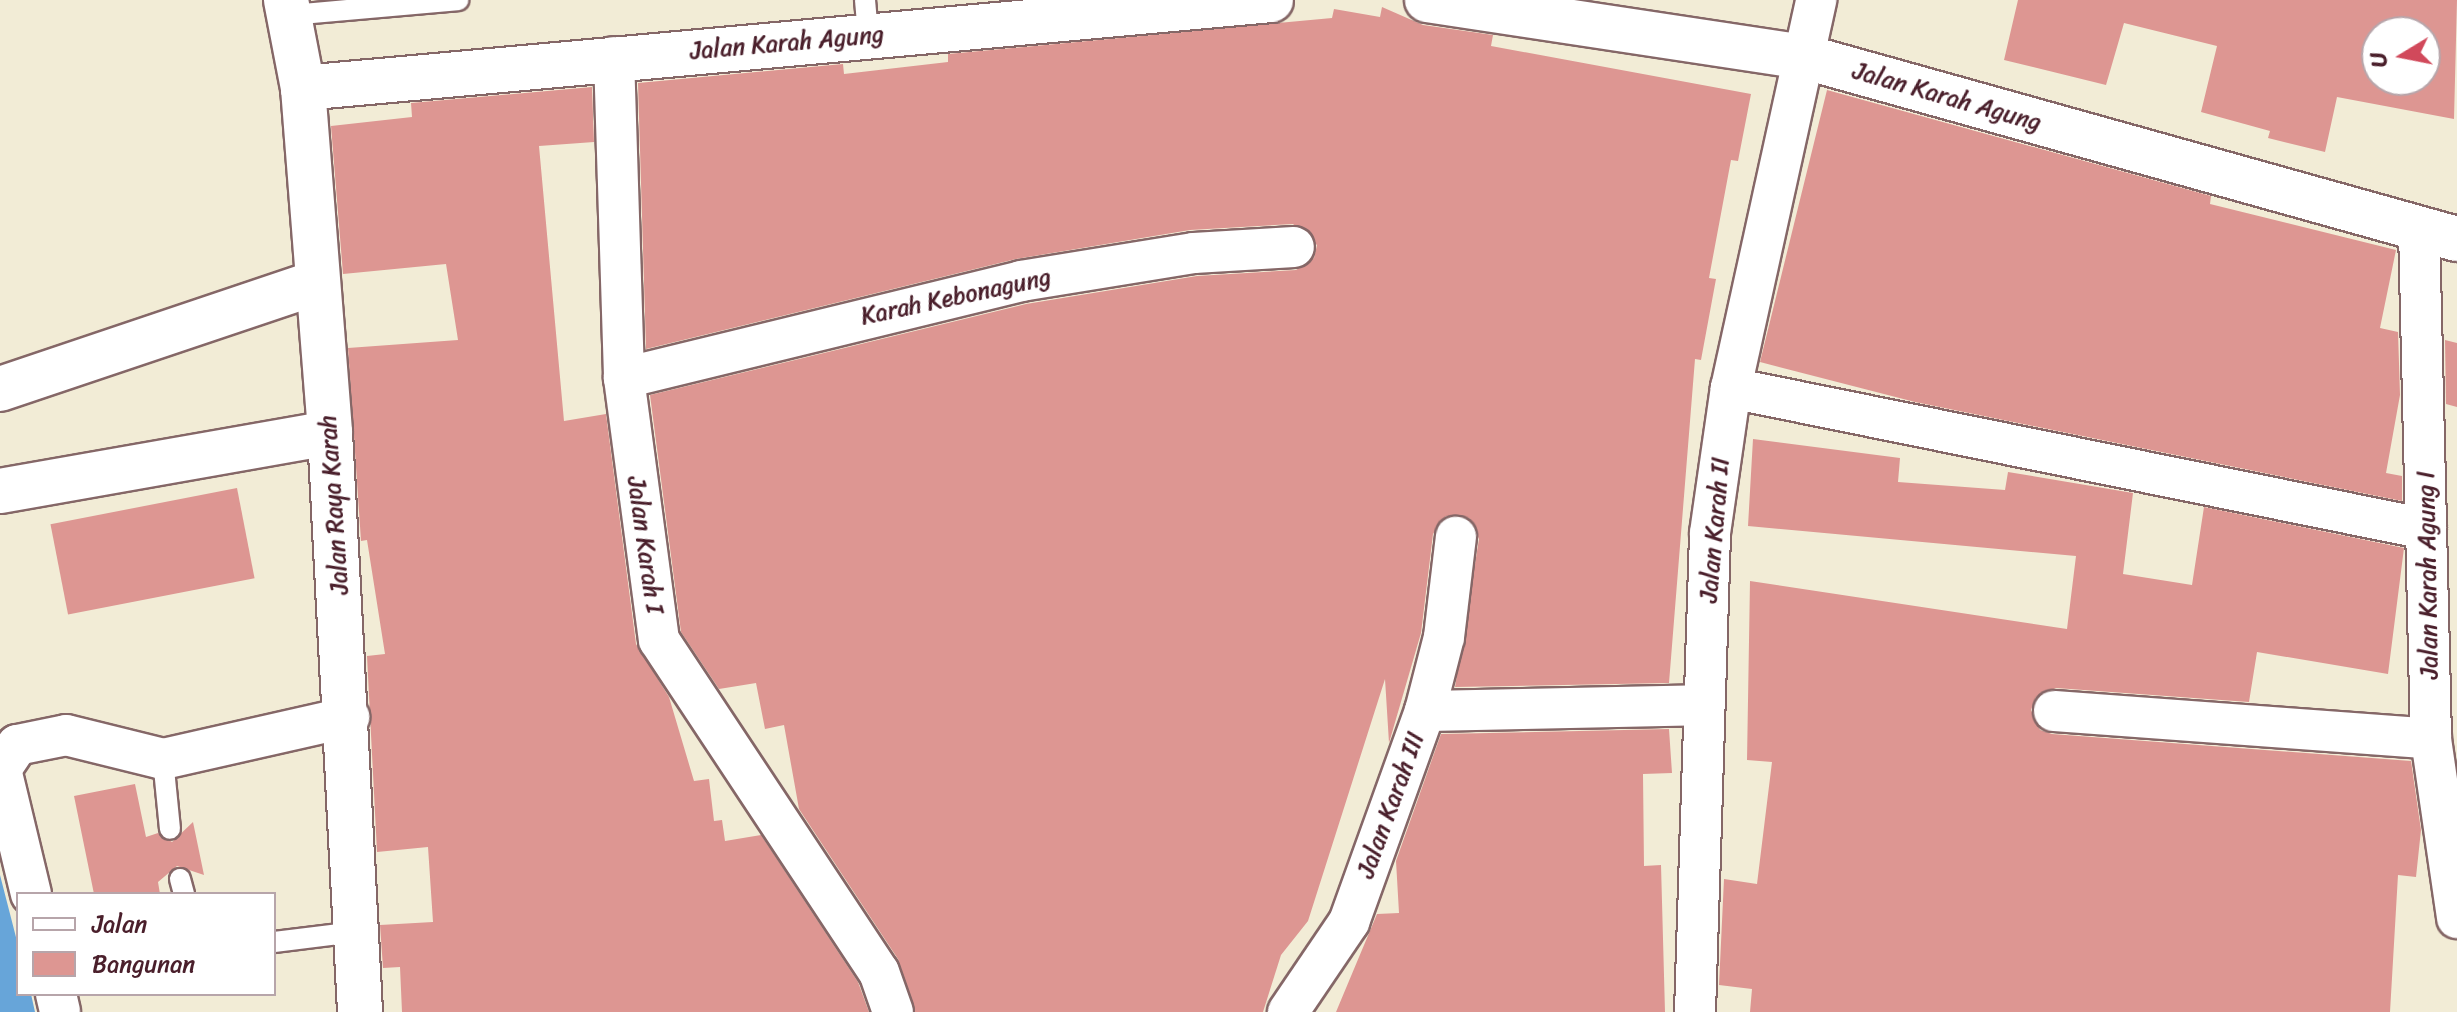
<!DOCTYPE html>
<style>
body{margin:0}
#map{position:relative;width:2457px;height:1012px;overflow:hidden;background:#f2ecd6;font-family:Sriracha,sans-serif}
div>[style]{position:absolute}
.water>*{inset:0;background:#67a5d9}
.building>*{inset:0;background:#dd9692;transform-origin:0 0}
.roads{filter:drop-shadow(2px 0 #856767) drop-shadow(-2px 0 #856767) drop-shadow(0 2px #856767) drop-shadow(0 -2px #856767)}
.lane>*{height:20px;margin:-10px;padding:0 10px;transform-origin:10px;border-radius:10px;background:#fff}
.street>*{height:40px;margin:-20px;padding:0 20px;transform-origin:20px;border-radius:20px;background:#fff}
.secondary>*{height:44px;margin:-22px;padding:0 22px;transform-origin:22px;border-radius:22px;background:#fff}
span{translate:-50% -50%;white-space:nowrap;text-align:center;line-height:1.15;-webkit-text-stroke:6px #fff;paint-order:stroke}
.street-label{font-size:24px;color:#4a1f2b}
.legend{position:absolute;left:16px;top:892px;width:260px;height:104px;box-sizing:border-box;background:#fff;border:2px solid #b7a5aa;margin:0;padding:10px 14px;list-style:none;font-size:24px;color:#4a1f2b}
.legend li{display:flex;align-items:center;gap:16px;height:40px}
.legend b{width:40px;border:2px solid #b7a5aa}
.north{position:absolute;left:2361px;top:16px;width:80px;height:80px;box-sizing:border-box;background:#fff;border:2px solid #b7a5aa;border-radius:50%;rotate:260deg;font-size:22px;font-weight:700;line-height:32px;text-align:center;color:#4a1f2b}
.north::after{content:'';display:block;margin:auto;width:28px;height:36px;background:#d1495b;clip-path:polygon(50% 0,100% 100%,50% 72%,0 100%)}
</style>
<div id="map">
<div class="water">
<div style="clip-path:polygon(0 875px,18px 945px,18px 994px,31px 994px,35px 1012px,0 1012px)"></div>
</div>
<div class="building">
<div style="clip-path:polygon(evenodd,2018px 0,2457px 0,2454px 119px,2337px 97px,2325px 152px,2268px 138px,2270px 131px,2201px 112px,2217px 46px,2124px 23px,2106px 85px,2004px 60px,2018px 0,2377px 32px,2425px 32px,2425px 80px,2377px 80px,2377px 32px)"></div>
<div style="clip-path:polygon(1382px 7px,1423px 25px,1493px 35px,1491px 46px,1751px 94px,1738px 161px,1731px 160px,1709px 278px,1716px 279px,1701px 360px,1695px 359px,1669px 683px,1455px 687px,1479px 539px,1469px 518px,1446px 516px,1433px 534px,1421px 633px,1389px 743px,1385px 679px,1308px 921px,1281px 955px,1263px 1012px,915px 1012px,898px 959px,799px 809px,784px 725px,765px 729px,756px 683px,719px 689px,681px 632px,650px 395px,1026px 304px,1197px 276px,1296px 270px,1314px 258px,1317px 245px,1293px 224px,1190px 230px,1016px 259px,646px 349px,638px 83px,843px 64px,844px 74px,948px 62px,948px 54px,1332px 18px,1334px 9px,1380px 17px)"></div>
<div style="clip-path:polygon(592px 87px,594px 142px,539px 146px,564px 421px,606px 414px,636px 644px,669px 697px,694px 781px,709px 779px,714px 821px,722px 820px,725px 841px,761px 835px,858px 982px,869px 1012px,402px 1012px,400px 967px,383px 968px,380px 925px,433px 922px,428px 847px,377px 852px,367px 656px,385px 654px,367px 540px,361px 541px,348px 348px,458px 340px,446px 264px,343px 274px,331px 126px,412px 117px,411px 103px)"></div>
<div style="clip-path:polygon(1827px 90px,2211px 196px,2210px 204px,2396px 250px,2380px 328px,2398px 332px,2400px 395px,2386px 473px,2402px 476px,2402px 501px,1915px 402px,1760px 362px)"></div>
<div style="clip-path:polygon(2445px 340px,2457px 343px,2457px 407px,2446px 404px)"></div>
<div style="clip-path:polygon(1753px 439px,1900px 458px,1898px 482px,2005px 490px,2008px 472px,2133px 493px,2123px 574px,2192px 585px,2204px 507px,2404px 548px,2388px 674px,2257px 652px,2249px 702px,2056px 688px,2036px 697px,2031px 710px,2040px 730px,2052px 734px,2411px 761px,2421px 830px,2416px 877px,2398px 875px,2390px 1012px,1750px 1012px,1752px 989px,1719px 985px,1724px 879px,1757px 884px,1772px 762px,1747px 760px,1750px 581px,2067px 629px,2076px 556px,1748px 526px)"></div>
<div style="left:237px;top:488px;width:92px;height:190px;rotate:79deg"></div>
<div style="clip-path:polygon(1669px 729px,1672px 773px,1643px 774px,1644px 866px,1661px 865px,1665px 1012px,1336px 1012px,1377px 914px,1399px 913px,1396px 861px,1441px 734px)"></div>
<div style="clip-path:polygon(135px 784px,146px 837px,158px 833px,172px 842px,193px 822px,204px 875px,177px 866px,158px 882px,160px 894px,94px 894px,74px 796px)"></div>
</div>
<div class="roads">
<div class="lane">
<div style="left:865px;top:0;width:36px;rotate:85deg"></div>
<div style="left:291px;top:15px;width:168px;rotate:-5.1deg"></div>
<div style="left:163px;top:759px;width:70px;rotate:84.3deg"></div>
<div style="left:180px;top:879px;width:16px;rotate:75deg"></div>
<div style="left:274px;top:942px;width:83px;rotate:-7deg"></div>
</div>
<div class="street">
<div style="left:614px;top:57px;width:321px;rotate:88.2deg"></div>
<div style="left:624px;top:378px;width:264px;rotate:82.4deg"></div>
<div style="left:659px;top:640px;width:398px;rotate:56.5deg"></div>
<div style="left:879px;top:972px;width:42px;rotate:70.7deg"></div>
<div style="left:2419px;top:229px;width:510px;rotate:88.65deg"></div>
<div style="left:2431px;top:739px;width:181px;rotate:81.7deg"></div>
<div style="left:624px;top:378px;width:409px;rotate:-13.7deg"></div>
<div style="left:1021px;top:281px;width:175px;rotate:-9.2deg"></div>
<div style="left:1194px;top:253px;width:100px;rotate:-3.4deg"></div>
<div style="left:1731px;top:388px;width:709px;rotate:11.47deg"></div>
<div style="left:1425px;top:711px;width:278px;rotate:-1.2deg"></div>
<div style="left:2054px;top:711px;width:378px;rotate:4.2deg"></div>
<div style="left:31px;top:894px;width:129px;rotate:-103.5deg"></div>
<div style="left:1px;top:769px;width:29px;rotate:-56deg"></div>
<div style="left:17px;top:745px;width:50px;rotate:-11.5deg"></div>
<div style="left:66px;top:735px;width:100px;rotate:13.9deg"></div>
<div style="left:163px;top:759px;width:191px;rotate:-12.7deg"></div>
<div style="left:56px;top:994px;width:18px;rotate:77deg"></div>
<div style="left:1288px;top:1012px;width:109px;rotate:-55.9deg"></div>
<div style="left:1349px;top:922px;width:224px;rotate:-70.2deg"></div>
<div style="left:1425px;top:711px;width:76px;rotate:-75.6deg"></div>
<div style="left:1444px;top:637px;width:101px;rotate:-83.2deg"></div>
<div style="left:1695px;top:1012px;width:479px;rotate:-88.2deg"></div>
<div style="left:1710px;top:533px;width:147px;rotate:-81.8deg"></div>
<div style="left:1731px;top:388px;width:397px;rotate:-77.6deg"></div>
</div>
<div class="secondary">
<div style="left:286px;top:0;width:90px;rotate:79.1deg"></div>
<div style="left:303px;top:88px;width:346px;rotate:85.5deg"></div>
<div style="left:330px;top:433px;width:580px;rotate:87.03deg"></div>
<div style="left:1427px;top:0;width:386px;rotate:8.6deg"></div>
<div style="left:1809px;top:58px;width:673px;rotate:15.61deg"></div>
<div style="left:303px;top:88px;width:972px;rotate:-5.19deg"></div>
<div style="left:0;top:389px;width:332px;rotate:-18.6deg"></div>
<div style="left:0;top:491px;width:335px;rotate:-10deg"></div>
</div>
</div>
<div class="street-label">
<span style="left:787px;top:43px;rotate:-5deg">Jalan Karah Agung</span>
<span style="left:1947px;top:97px;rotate:16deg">Jalan Karah Agung</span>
<span style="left:956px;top:297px;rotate:-12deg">Karah Kebonagung</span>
<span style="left:334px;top:505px;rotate:-94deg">Jalan Raya Karah</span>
<span style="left:1715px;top:530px;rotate:-85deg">Jalan Karah II</span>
<span style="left:645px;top:545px;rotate:82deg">Jalan Karah I</span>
<span style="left:2428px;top:575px;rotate:-91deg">Jalan Karah Agung I</span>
<span style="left:1391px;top:805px;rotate:-70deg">Jalan Karah III</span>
</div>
<ul class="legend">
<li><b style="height:10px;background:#fff"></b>Jalan</li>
<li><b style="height:22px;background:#dd9692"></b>Bangunan</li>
</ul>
<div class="north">U</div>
</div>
